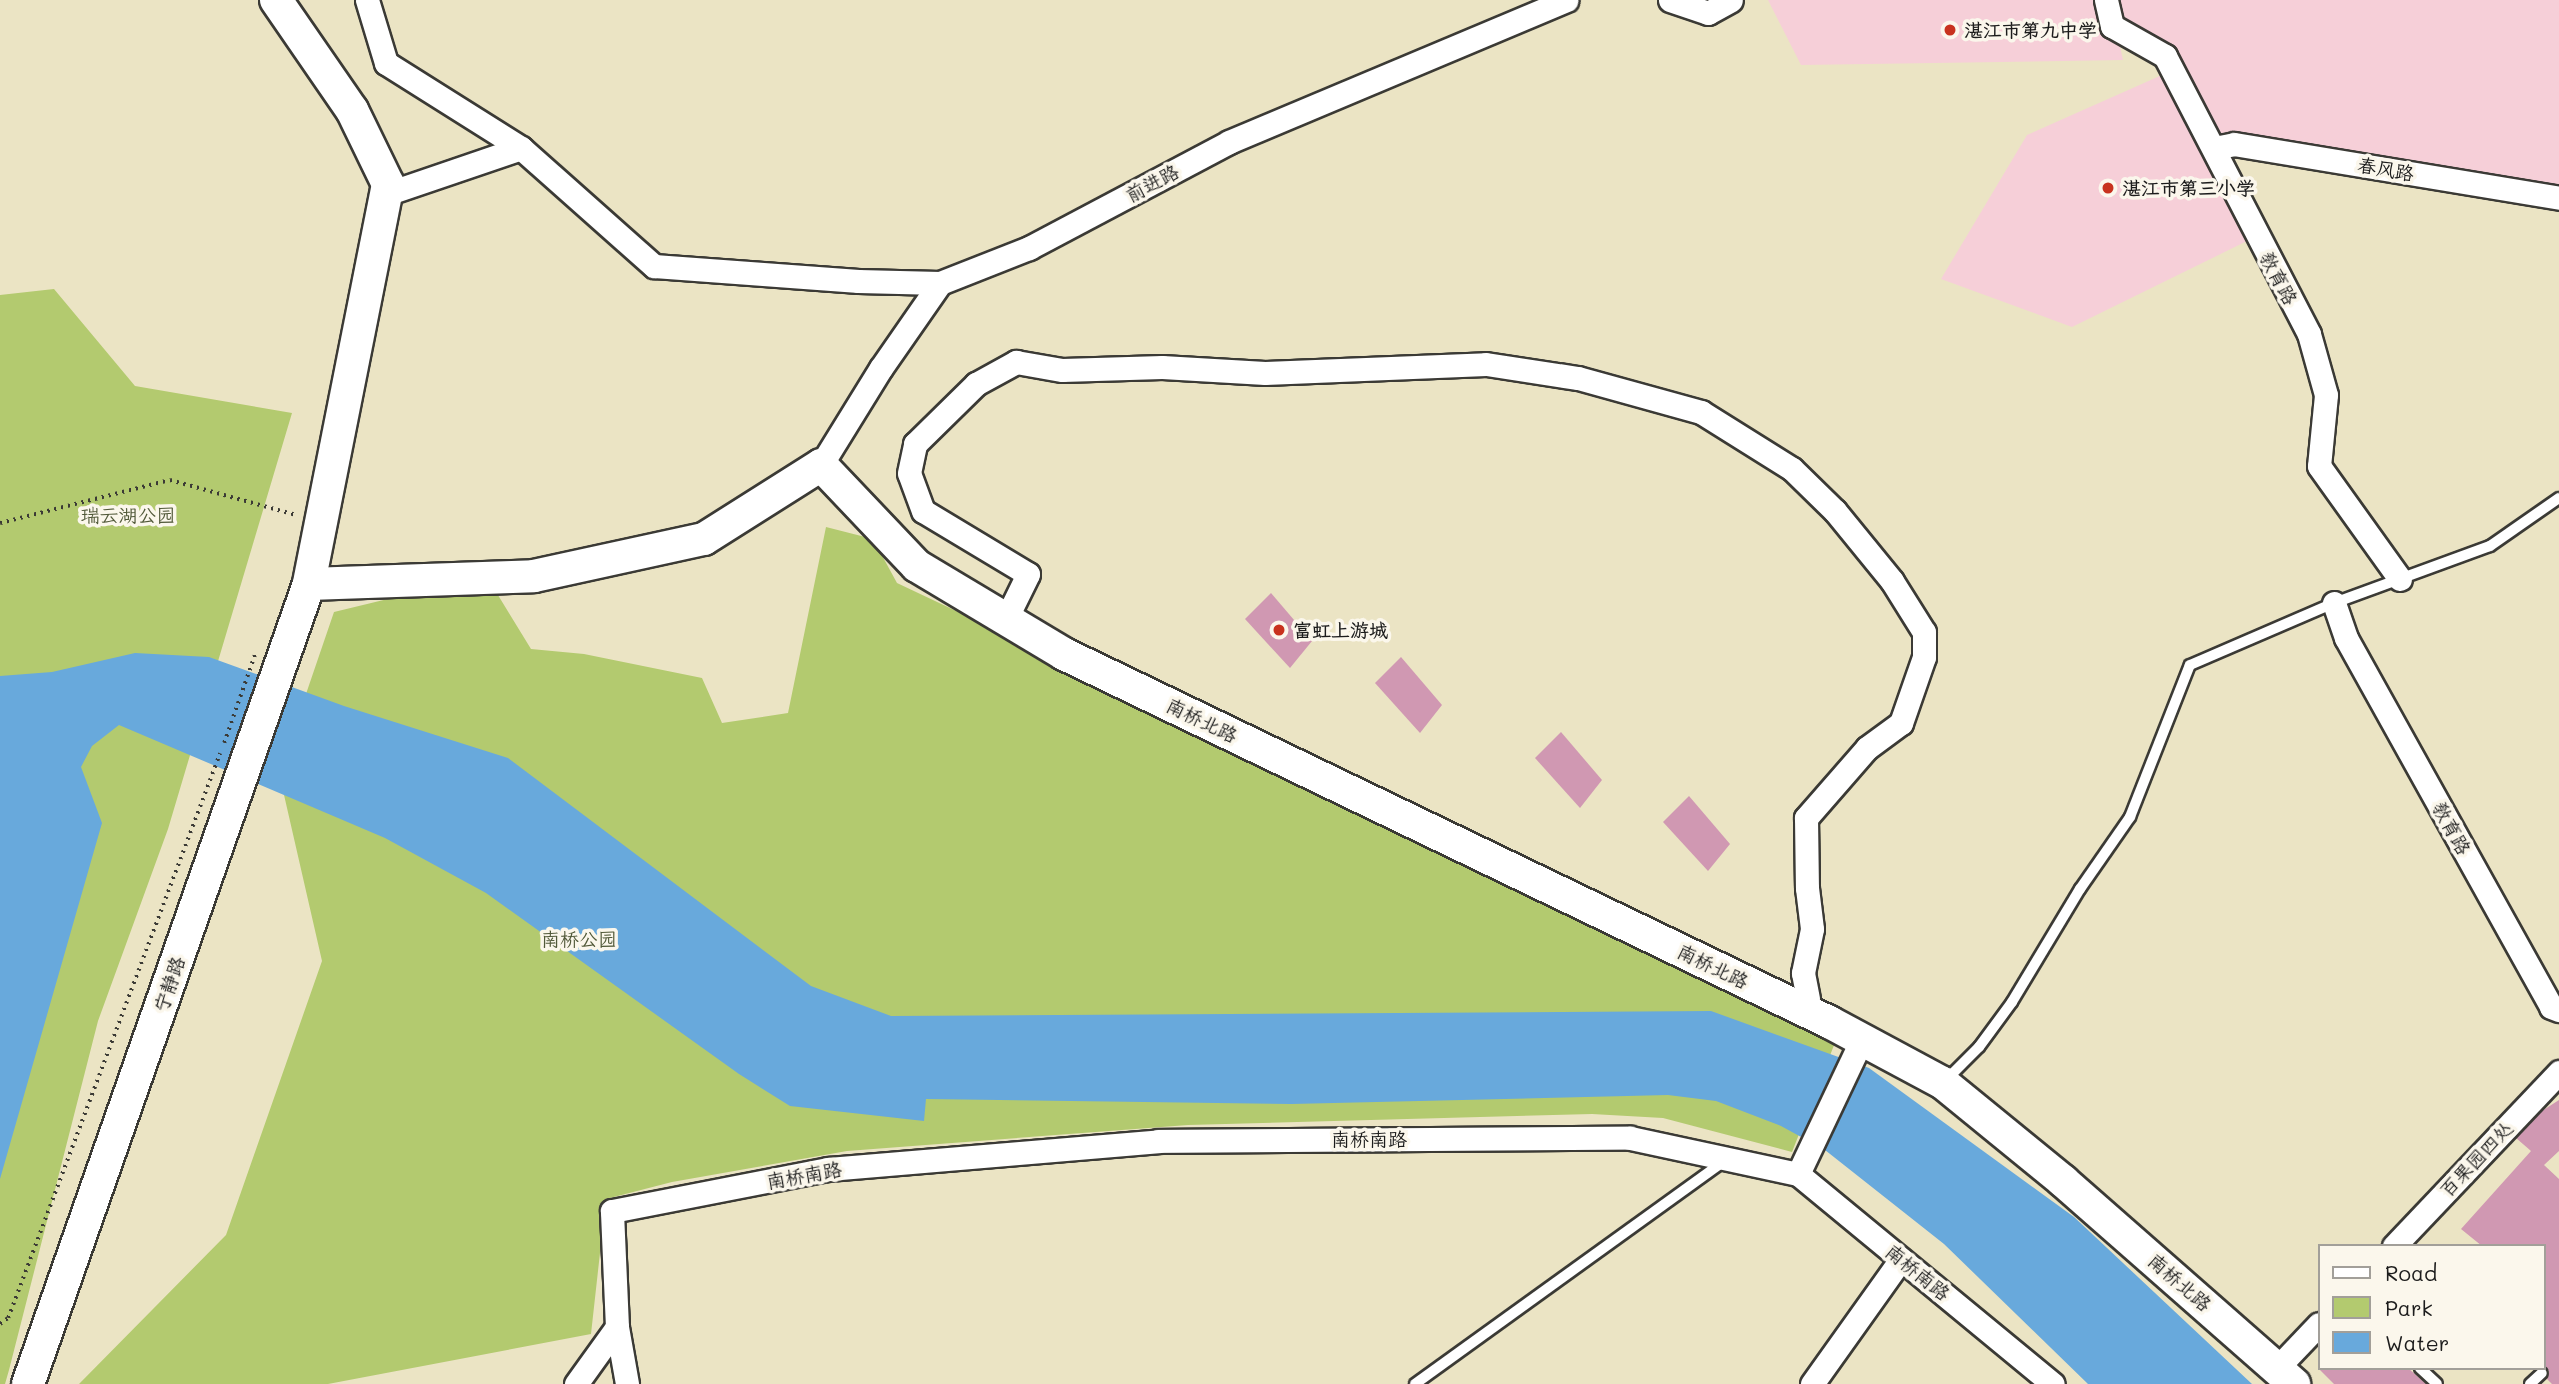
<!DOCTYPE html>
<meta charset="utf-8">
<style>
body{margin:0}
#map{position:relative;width:2559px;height:1384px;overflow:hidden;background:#ebe4c4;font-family:Mali,"LXGW WenKai TC",sans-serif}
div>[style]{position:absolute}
.built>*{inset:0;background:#f6cfd8}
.green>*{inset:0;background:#b3ca6f}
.water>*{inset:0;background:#68a9dc}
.building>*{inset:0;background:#d098b2}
.path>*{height:3.5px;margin-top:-1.75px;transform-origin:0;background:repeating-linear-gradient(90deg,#3b3a35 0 2px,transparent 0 7px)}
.roads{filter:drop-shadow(2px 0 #3b3a35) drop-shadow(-2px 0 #3b3a35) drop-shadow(0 2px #3b3a35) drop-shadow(0 -2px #3b3a35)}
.lane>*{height:10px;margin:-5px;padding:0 5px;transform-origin:5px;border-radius:5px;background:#fff}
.street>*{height:23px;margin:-11.5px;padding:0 11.5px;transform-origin:11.5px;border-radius:11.5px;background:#fff}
.secondary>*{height:32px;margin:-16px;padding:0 16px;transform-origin:16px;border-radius:16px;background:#fff}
.dots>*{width:19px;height:19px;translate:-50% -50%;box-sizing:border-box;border:4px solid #fbf7ec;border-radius:50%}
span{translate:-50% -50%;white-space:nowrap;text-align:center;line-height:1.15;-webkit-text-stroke:7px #fbf7ec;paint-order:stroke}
.poi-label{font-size:19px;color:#1c1c1c;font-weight:700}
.left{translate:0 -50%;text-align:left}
.street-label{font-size:19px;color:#1c1c1c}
.park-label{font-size:19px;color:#515939}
.legend{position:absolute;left:2318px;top:1244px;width:228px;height:126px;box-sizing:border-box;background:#fbf7ec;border:2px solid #a29f99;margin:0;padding:9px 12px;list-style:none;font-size:21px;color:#1c1c1c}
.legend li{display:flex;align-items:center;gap:14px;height:35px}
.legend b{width:35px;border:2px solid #a29f99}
</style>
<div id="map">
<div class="built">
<div style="clip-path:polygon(1768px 0,2559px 0,2559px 198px,2214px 148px,2165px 56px,2116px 29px,2123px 60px,1801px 65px)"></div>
<div style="clip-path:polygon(2162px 75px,2247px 241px,2072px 327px,1941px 279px,2027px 135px)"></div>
</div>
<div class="green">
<div style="clip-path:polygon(54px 289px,135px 386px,292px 413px,168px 829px,98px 1021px,9px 1370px,5px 1384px,0 1384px,0 295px)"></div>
<div style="clip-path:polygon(826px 527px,873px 539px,897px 583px,1840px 1030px,1792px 1152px,1663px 1118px,1592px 1114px,1188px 1125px,847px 1151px,672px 1182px,606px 1199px,591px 1334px,328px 1384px,79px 1384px,226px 1235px,322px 961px,279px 773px,334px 612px,396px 597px,490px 582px,531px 649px,584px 654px,702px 678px,722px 723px,788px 713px)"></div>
</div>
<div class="water">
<div style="clip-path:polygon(135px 653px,209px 657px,344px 706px,508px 758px,811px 986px,891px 1016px,1711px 1011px,1869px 1068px,2074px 1217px,2252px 1384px,2088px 1384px,1944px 1244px,1825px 1150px,1781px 1126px,1716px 1101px,1668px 1095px,1291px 1104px,926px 1099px,924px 1121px,790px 1106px,739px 1074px,486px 893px,385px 838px,119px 725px,92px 746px,81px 767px,102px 823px,0 1179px,0 676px,52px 672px)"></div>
</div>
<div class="building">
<div style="clip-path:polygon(1271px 593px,1312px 641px,1290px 668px,1245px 619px)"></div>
<div style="clip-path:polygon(1401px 657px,1442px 705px,1420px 733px,1375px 683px)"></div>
<div style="clip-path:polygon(1561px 732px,1602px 780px,1580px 808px,1535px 758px)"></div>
<div style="clip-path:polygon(1689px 796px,1730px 844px,1708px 871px,1663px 822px)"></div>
<div style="clip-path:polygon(2559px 1100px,2559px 1151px,2544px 1165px,2559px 1179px,2559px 1384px,2552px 1384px,2547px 1379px,2549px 1371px,2543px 1365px,2543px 1246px,2482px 1246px,2461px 1229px,2531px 1151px,2516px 1138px,2539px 1113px)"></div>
<div style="clip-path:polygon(2318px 1368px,2408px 1368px,2426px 1384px,2334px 1384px)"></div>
</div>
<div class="path">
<div style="left:0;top:523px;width:175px;rotate:-14.2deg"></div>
<div style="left:170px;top:480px;width:131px;rotate:15.5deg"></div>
<div style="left:224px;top:743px;width:94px;rotate:-70.8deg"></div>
<div style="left:0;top:1324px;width:10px;rotate:-37deg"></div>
<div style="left:8px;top:1318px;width:603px;rotate:-69.43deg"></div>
</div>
<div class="roads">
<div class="lane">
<div style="left:1945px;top:1081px;width:48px;rotate:-45deg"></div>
<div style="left:1979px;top:1047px;width:56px;rotate:-53.7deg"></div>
<div style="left:2012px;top:1002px;width:132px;rotate:-59deg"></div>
<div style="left:2080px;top:889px;width:88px;rotate:-55.2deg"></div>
<div style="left:2130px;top:817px;width:163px;rotate:-68.5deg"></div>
<div style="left:2190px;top:665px;width:157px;rotate:-23.3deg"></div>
<div style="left:2334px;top:603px;width:166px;rotate:-20.1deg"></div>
<div style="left:2490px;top:546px;width:84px;rotate:-34.8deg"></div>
<div style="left:2420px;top:1368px;width:23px;rotate:43deg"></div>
<div style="left:1415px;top:1384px;width:381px;rotate:-35.8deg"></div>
<div style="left:2530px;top:1384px;width:16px;rotate:-43deg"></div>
</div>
<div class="street">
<div style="left:367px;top:0;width:66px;rotate:73.2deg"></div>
<div style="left:386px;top:63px;width:160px;rotate:32.2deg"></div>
<div style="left:521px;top:148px;width:143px;rotate:161.2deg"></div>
<div style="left:1670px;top:0;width:40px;rotate:18.9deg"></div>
<div style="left:1708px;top:13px;width:26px;rotate:-29deg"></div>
<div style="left:2106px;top:0;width:27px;rotate:77deg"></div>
<div style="left:2112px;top:26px;width:61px;rotate:29.5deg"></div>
<div style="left:2165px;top:56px;width:313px;rotate:62.6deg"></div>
<div style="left:2309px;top:334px;width:63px;rotate:74.4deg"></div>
<div style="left:2326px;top:395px;width:71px;rotate:95.6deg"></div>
<div style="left:2319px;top:466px;width:139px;rotate:54.4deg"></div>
<div style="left:521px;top:148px;width:178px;rotate:41.6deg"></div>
<div style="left:654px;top:266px;width:205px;rotate:4.2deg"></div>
<div style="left:858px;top:281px;width:82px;rotate:1.4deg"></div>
<div style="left:2214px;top:148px;width:20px;rotate:-11deg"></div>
<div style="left:2234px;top:144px;width:329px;rotate:9.4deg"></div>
<div style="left:821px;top:465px;width:114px;rotate:-58.3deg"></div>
<div style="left:881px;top:368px;width:103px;rotate:-55.2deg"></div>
<div style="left:940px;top:283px;width:96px;rotate:-21.5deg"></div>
<div style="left:1029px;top:248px;width:226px;rotate:-27.9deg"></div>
<div style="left:1229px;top:142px;width:366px;rotate:-22.8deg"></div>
<div style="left:2334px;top:603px;width:37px;rotate:71deg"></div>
<div style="left:2346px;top:638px;width:422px;rotate:60.9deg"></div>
<div style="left:2551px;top:1007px;width:9px;rotate:21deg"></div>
<div style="left:1006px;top:619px;width:50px;rotate:-63.9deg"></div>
<div style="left:1028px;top:574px;width:122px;rotate:-149deg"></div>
<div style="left:923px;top:511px;width:40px;rotate:-110.2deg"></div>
<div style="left:909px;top:473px;width:30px;rotate:-78deg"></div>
<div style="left:915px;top:444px;width:86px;rotate:-44.5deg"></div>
<div style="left:976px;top:384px;width:46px;rotate:-28.8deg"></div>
<div style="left:1016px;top:362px;width:47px;rotate:9.9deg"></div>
<div style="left:1062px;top:370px;width:100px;rotate:-1.7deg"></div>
<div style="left:1162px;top:367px;width:103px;rotate:3.3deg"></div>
<div style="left:1265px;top:373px;width:221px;rotate:-2.3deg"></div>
<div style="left:1486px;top:364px;width:93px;rotate:8.7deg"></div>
<div style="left:1578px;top:378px;width:128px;rotate:15.5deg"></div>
<div style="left:1701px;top:412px;width:107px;rotate:32.1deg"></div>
<div style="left:1792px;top:469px;width:60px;rotate:44.3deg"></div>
<div style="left:1835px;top:511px;width:90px;rotate:50.8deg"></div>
<div style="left:1892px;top:581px;width:60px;rotate:57.9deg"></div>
<div style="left:1924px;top:632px;width:25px;rotate:90deg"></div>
<div style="left:1924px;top:657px;width:70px;rotate:109.2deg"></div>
<div style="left:1901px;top:723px;width:42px;rotate:143.7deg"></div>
<div style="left:1867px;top:748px;width:93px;rotate:131.1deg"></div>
<div style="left:1806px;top:818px;width:70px;rotate:89.2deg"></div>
<div style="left:1807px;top:888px;width:41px;rotate:83deg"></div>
<div style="left:1812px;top:929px;width:45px;rotate:101.6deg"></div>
<div style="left:1803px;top:973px;width:26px;rotate:79deg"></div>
<div style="left:1798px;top:1174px;width:149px;rotate:-64.6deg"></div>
<div style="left:2394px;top:1246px;width:240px;rotate:-46.5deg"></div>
<div style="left:617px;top:1327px;width:58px;rotate:80deg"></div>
<div style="left:2278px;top:1367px;width:59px;rotate:-46.4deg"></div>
<div style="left:576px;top:1384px;width:70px;rotate:-54.3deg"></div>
<div style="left:617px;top:1327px;width:116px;rotate:-92.5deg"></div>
<div style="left:612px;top:1211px;width:220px;rotate:-11deg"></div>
<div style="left:828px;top:1169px;width:331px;rotate:-4.8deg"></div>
<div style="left:1158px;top:1141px;width:472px;rotate:-0.4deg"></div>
<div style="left:1630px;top:1138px;width:172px;rotate:12.1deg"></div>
<div style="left:1798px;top:1174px;width:330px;rotate:39.5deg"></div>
<div style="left:1812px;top:1384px;width:153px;rotate:-54.5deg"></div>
</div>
<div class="secondary">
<div style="left:276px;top:0;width:134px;rotate:55.4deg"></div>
<div style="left:352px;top:110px;width:82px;rotate:64.1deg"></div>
<div style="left:388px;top:184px;width:408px;rotate:101.2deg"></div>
<div style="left:309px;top:584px;width:225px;rotate:-2deg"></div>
<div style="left:534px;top:576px;width:174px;rotate:-12.3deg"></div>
<div style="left:704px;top:539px;width:138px;rotate:-32.3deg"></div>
<div style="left:821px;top:465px;width:139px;rotate:46.5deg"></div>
<div style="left:917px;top:566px;width:171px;rotate:30.9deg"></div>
<div style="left:1064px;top:654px;width:849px;rotate:25.69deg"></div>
<div style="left:1829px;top:1022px;width:129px;rotate:28.2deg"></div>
<div style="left:1943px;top:1083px;width:155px;rotate:39.2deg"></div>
<div style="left:2063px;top:1181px;width:308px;rotate:41.3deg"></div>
<div style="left:28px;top:1384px;width:848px;rotate:-70.65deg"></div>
</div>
</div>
<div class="dots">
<div style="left:1950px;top:30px;background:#c8321e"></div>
<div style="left:2108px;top:188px;background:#c8321e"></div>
<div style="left:1279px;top:630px;background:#c8321e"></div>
</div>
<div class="poi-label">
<span class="left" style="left:1964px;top:30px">湛江市第九中学</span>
<span class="left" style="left:2122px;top:188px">湛江市第三小学</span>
<span class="left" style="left:1293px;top:630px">富虹上游城</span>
</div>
<div class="street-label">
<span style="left:2386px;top:169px;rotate:10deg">春风路</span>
<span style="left:1152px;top:183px;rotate:-28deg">前进路</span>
<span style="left:2279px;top:278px;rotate:62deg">教育路</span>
<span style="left:1202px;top:720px;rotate:26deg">南桥北路</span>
<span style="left:2452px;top:828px;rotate:61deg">教育路</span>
<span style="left:1713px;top:966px;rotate:26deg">南桥北路</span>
<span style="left:169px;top:984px;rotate:-71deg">宁静路</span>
<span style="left:1369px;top:1139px">南桥南路</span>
<span style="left:2476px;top:1159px;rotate:-46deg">百果园四处</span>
<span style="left:804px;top:1175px;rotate:-10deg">南桥南路</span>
<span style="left:1918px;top:1272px;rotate:39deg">南桥南路</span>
<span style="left:2180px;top:1282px;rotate:41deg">南桥北路</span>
</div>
<div class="park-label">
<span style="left:128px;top:515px">瑞云湖公园</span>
<span style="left:579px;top:939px">南桥公园</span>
</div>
<ul class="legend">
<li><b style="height:9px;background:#fff"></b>Road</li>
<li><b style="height:19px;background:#b3ca6f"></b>Park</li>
<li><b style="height:19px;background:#68a9dc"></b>Water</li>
</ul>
</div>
